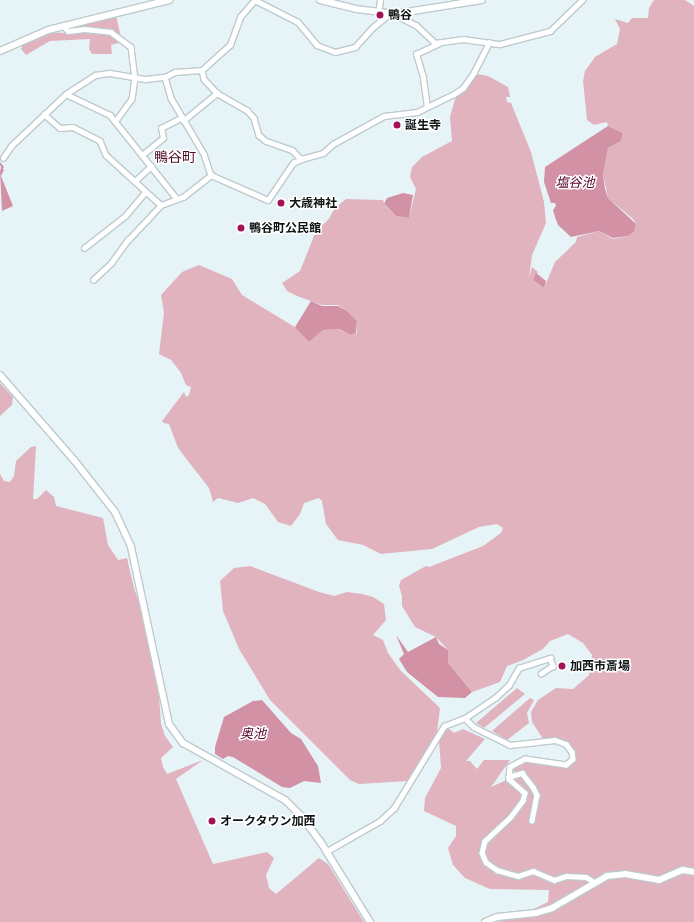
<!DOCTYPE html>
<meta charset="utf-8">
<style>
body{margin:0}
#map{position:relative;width:694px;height:922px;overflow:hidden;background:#e6f4f8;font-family:"PT Sans","Noto Sans JP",sans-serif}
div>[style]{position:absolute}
.green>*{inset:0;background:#e0b3bf}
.water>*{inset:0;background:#d291a4}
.stream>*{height:1.5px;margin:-0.75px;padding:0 0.75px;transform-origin:0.75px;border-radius:0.75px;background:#d291a4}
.roads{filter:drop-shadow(1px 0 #bdcace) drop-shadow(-1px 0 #bdcace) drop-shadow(0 1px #bdcace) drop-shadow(0 -1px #bdcace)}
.street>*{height:4.5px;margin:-2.25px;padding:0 2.25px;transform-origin:2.25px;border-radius:2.25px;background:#fff}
.secondary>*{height:6px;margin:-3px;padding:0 3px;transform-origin:3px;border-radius:3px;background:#fff}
.dots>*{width:11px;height:11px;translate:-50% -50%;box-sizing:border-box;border:2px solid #fff;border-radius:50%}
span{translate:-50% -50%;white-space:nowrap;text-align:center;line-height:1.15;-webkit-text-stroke:3px #fff;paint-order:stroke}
.poi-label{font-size:12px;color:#0f1415;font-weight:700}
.left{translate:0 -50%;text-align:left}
.water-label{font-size:13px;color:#510127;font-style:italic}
.quarter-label{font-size:14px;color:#55132e}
</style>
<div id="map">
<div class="green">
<div style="clip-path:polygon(654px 0,685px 0,694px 6px,694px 922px,497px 922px,515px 918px,548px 902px,549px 890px,490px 889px,465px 878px,453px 865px,448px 848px,456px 836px,456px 826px,424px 811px,425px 798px,441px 768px,439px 741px,448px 728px,454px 733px,463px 729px,485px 739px,466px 761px,470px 761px,477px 769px,484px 760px,510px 760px,491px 787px,518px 775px,516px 771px,510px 772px,514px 766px,527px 762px,567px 768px,573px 763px,574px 750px,565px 740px,543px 739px,532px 722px,531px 712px,538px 700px,556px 688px,573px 689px,589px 675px,592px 655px,583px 643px,568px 634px,550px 641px,543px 649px,523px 660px,507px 666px,500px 682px,472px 692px,448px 663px,448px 650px,436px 637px,415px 627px,402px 606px,402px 596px,399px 586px,401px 580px,426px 566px,429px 567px,483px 546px,501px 533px,503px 528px,497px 524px,479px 527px,432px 549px,381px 554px,363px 545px,338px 540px,326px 524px,322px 501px,319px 498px,304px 503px,300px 514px,291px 526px,278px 522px,265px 504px,253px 498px,238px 503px,218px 498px,213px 502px,209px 488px,178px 448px,169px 424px,164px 423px,162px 421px,184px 392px,186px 397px,189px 395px,191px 387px,186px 385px,181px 373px,171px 360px,159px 354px,164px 313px,161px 295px,182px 272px,199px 265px,232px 279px,242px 295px,298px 329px,309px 342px,323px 330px,338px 329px,351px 335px,357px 333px,357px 321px,347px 311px,338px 305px,322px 305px,297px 296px,287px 291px,282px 283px,300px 271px,316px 231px,328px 220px,335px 208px,346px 199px,383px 200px,385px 206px,396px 216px,409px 218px,416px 189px,410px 177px,412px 167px,422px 157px,452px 141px,450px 117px,455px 99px,477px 74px,488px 76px,508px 87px,510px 97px,506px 97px,507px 102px,511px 103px,531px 152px,544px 202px,546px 223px,532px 255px,529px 278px,532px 267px,538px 272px,533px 280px,544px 288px,555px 262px,576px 242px,577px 237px,599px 231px,613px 239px,628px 236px,634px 232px,636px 224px,633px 219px,608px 198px,603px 175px,608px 148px,621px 141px,623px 133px,608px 126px,607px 122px,594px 125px,587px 120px,583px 81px,585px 71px,595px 57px,617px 44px,620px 29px,615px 19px,628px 23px,632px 18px,648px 18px,649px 8px)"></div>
<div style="clip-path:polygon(116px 15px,122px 42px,111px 45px,112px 54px,92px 54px,89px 49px,90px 39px,50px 41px,26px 55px,21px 49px,24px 42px,47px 32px,67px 33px,80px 27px,80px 24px)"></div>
<div style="clip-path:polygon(0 383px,13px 397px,12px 405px,0 416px)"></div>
<div style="clip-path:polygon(36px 446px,33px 499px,37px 499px,46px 490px,54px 497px,56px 506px,103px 518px,108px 545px,118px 560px,127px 558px,134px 588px,156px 652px,161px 724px,165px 736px,173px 747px,161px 758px,163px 767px,167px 774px,203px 760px,176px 779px,213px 864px,267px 852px,274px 858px,266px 875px,269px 888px,276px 894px,319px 858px,328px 864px,364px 922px,0 922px,0 474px,4px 481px,10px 482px,14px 476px,16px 461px,31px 447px)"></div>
<div style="clip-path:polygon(250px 566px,319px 592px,334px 596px,347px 592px,362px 594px,373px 597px,384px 604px,386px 620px,373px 635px,383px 640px,388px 653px,401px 671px,440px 708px,437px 732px,408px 781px,359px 784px,350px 780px,270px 700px,239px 649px,223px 611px,220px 581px,234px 568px)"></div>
<div style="clip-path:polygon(517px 688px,525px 694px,484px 728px,476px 723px)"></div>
<div style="clip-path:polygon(530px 698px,534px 700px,527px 713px,529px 723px,507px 740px,492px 731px)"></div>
</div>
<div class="water">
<div style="clip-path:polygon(608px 126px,623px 133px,621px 141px,608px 148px,603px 175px,605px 189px,608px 198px,636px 224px,634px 232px,628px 236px,613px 238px,599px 231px,571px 237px,558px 225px,555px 217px,553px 210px,556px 206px,555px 203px,551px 203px,544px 182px,545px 167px)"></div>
<div style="clip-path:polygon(2px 168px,4px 170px,1px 176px,13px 206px,2px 211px,0 171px)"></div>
<div style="clip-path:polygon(403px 193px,413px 195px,409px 218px,396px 216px,384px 204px,387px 198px)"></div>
<div style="clip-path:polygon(536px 273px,546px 281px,544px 288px,533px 280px)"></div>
<div style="clip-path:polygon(311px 301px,322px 306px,338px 306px,347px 311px,357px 321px,356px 333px,351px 335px,339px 329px,323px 330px,309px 342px,295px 327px)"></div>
<div style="clip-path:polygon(396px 635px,408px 652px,436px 637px,439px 644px,448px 650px,448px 663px,472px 692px,465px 698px,438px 697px,407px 672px,399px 659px,404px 654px)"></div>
<div style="clip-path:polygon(262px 700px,291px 733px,301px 739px,318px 766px,321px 783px,304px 781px,290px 788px,282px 787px,233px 757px,228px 756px,223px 759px,215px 754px,215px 747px,224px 717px,253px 701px)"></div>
</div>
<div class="stream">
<div style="left:0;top:163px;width:5px;rotate:53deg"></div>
<div style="left:3px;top:167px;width:3px;rotate:108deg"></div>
</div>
<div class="roads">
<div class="street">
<div style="left:255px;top:0;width:48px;rotate:27.1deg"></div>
<div style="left:298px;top:22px;width:30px;rotate:50deg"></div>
<div style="left:317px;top:45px;width:19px;rotate:21deg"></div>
<div style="left:335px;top:52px;width:21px;rotate:-14deg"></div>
<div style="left:355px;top:47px;width:25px;rotate:-48deg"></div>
<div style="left:372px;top:28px;width:22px;rotate:-39deg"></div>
<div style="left:378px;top:13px;width:13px;rotate:-81deg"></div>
<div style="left:394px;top:14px;width:25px;rotate:27deg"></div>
<div style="left:416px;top:25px;width:26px;rotate:43deg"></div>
<div style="left:435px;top:43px;width:28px;rotate:-8deg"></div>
<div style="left:463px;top:39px;width:37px;rotate:8deg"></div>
<div style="left:500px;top:44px;width:52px;rotate:-14.6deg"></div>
<div style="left:550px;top:31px;width:45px;rotate:-44.1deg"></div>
<div style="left:64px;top:26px;width:6px;rotate:51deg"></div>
<div style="left:68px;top:31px;width:16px;rotate:-7deg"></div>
<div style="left:84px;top:29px;width:27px;rotate:6deg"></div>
<div style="left:111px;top:32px;width:25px;rotate:37deg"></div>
<div style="left:131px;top:47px;width:31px;rotate:83deg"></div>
<div style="left:135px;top:78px;width:21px;rotate:98deg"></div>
<div style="left:132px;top:99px;width:27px;rotate:126deg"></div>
<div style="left:202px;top:70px;width:9px;rotate:77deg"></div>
<div style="left:204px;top:79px;width:19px;rotate:47deg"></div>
<div style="left:217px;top:93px;width:34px;rotate:30deg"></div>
<div style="left:247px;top:110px;width:11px;rotate:49deg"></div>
<div style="left:254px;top:118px;width:18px;rotate:74deg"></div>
<div style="left:259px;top:135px;width:9px;rotate:41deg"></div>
<div style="left:266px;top:141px;width:28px;rotate:19deg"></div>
<div style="left:292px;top:150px;width:13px;rotate:45deg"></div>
<div style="left:301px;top:159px;width:23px;rotate:-15deg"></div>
<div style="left:323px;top:153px;width:13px;rotate:-42deg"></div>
<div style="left:333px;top:144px;width:58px;rotate:-28.8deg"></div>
<div style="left:384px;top:116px;width:33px;rotate:-7deg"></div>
<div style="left:417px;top:112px;width:41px;rotate:-25.9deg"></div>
<div style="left:454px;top:94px;width:11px;rotate:-34deg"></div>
<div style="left:463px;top:88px;width:19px;rotate:-55deg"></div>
<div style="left:474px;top:72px;width:33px;rotate:-63deg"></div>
<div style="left:165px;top:77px;width:22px;rotate:74deg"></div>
<div style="left:171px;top:98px;width:65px;rotate:59.5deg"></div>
<div style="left:204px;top:154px;width:22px;rotate:72deg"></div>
<div style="left:211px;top:175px;width:62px;rotate:23.7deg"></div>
<div style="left:268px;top:200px;width:45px;rotate:-56deg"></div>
<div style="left:293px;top:163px;width:9px;rotate:-27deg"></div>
<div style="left:66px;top:94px;width:49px;rotate:25.5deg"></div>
<div style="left:110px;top:115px;width:107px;rotate:51.4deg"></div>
<div style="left:427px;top:107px;width:30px;rotate:-98deg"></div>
<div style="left:423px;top:77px;width:24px;rotate:-107deg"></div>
<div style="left:416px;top:54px;width:26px;rotate:-25deg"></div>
<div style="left:44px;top:114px;width:21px;rotate:41deg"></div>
<div style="left:60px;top:128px;width:13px;rotate:-4deg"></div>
<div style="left:73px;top:127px;width:30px;rotate:27deg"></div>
<div style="left:100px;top:141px;width:15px;rotate:67deg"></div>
<div style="left:106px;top:155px;width:74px;rotate:42.3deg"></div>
<div style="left:183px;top:121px;width:44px;rotate:-39.5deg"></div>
<div style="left:142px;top:155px;width:27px;rotate:-39deg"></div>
<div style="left:163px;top:138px;width:10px;rotate:-101deg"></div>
<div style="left:161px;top:128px;width:22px;rotate:-27deg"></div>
<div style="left:3px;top:158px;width:14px;rotate:-56deg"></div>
<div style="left:11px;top:146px;width:76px;rotate:-43.4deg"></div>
<div style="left:66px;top:94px;width:35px;rotate:-33deg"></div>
<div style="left:95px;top:75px;width:15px;rotate:-8deg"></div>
<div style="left:110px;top:73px;width:36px;rotate:10deg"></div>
<div style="left:145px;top:79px;width:20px;rotate:-6deg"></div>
<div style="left:165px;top:77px;width:11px;rotate:-27deg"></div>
<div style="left:175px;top:72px;width:27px;rotate:-4deg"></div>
<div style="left:202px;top:70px;width:38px;rotate:-42deg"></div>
<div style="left:230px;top:45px;width:30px;rotate:-70deg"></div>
<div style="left:240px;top:17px;width:23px;rotate:-49deg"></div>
<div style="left:135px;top:181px;width:22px;rotate:-43deg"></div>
<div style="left:84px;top:248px;width:52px;rotate:-38deg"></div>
<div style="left:125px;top:216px;width:31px;rotate:-50deg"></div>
<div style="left:93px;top:280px;width:25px;rotate:-43deg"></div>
<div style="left:111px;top:263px;width:29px;rotate:-54deg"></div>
<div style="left:128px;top:240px;width:48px;rotate:-46.7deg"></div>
<div style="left:161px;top:205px;width:23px;rotate:-20deg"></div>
<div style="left:183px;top:197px;width:36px;rotate:-38deg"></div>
<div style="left:465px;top:718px;width:13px;rotate:45deg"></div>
<div style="left:474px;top:727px;width:40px;rotate:26.6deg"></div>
<div style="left:510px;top:745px;width:45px;rotate:-6.3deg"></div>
<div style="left:555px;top:740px;width:12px;rotate:20deg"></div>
<div style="left:566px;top:744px;width:10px;rotate:53deg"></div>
<div style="left:572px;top:752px;width:7px;rotate:82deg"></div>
<div style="left:573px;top:759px;width:9px;rotate:139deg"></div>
<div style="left:566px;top:765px;width:41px;rotate:-171.7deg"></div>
<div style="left:525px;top:759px;width:17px;rotate:152deg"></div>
<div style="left:510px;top:767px;width:12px;rotate:95deg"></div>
<div style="left:509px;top:779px;width:21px;rotate:41deg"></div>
<div style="left:525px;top:793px;width:8px;rotate:104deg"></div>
<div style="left:523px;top:801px;width:21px;rotate:127deg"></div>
<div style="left:510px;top:818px;width:34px;rotate:137deg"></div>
<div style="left:485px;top:841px;width:12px;rotate:104deg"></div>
<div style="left:482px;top:853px;width:10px;rotate:66deg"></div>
<div style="left:486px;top:862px;width:14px;rotate:36deg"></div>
<div style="left:497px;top:870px;width:22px;rotate:16deg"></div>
<div style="left:518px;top:876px;width:16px;rotate:-18deg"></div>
<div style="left:533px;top:871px;width:23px;rotate:23deg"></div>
<div style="left:554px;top:880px;width:13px;rotate:-18deg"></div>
<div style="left:566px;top:876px;width:20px;rotate:3deg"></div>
<div style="left:586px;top:877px;width:9px;rotate:32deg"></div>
<div style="left:508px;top:777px;width:15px;rotate:-16deg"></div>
<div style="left:522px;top:773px;width:18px;rotate:52deg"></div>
<div style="left:533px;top:787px;width:9px;rotate:63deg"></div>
<div style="left:537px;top:795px;width:26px;rotate:101deg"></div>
<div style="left:327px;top:851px;width:61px;rotate:-29.5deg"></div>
<div style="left:380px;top:821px;width:19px;rotate:-43deg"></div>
<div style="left:394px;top:808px;width:96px;rotate:-58.6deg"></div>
<div style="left:444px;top:726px;width:22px;rotate:-21deg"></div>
<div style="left:465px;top:718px;width:36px;rotate:-34deg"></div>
<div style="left:495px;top:698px;width:19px;rotate:-43deg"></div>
<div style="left:509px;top:685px;width:20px;rotate:-60deg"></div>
<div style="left:519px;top:668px;width:33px;rotate:-18deg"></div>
<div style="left:550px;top:658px;width:9px;rotate:69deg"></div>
<div style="left:553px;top:666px;width:14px;rotate:146deg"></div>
</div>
<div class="secondary">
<div style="left:320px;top:0;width:37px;rotate:14deg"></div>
<div style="left:356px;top:9px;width:38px;rotate:7deg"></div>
<div style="left:394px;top:14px;width:89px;rotate:-9deg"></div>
<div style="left:0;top:51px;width:52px;rotate:-23.6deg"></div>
<div style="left:48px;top:30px;width:125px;rotate:-13.9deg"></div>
<div style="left:0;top:375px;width:113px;rotate:49deg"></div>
<div style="left:74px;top:460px;width:66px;rotate:51.7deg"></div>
<div style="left:115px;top:512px;width:38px;rotate:65deg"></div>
<div style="left:131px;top:547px;width:181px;rotate:77.9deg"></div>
<div style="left:169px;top:724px;width:24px;rotate:54deg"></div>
<div style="left:183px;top:743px;width:117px;rotate:29.2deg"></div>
<div style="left:285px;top:800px;width:25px;rotate:45deg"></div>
<div style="left:303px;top:818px;width:29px;rotate:54deg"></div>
<div style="left:320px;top:841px;width:95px;rotate:58.3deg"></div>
<div style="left:485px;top:922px;width:13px;rotate:-23deg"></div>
<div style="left:497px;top:917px;width:39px;rotate:-6deg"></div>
<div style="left:536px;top:913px;width:17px;rotate:-17deg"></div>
<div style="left:552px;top:908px;width:64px;rotate:-30.2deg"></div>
<div style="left:607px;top:876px;width:18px;rotate:-6deg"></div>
<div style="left:625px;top:874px;width:35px;rotate:10deg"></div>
<div style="left:659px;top:880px;width:26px;rotate:-23deg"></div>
<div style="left:683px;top:870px;width:11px;rotate:10deg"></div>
</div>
</div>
<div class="dots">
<div style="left:380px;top:15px;background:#a31256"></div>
<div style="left:397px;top:125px;background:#a31256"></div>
<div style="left:281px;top:203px;background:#a31256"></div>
<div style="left:241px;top:228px;background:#a31256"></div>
<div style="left:562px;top:666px;background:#a31256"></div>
<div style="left:212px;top:821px;background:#a31256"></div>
</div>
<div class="poi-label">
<span class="left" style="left:388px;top:15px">鴨谷</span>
<span class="left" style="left:405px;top:125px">誕生寺</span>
<span class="left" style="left:289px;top:203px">大歳神社</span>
<span class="left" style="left:249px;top:228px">鴨谷町公民館</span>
<span class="left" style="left:570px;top:666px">加西市斎場</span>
<span class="left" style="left:220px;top:821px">オークタウン加西</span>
</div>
<div class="water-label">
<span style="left:575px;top:183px">塩谷池</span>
<span style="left:253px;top:734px">奥池</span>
</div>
<div class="quarter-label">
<span style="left:175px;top:157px">鴨谷町</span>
</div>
</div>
